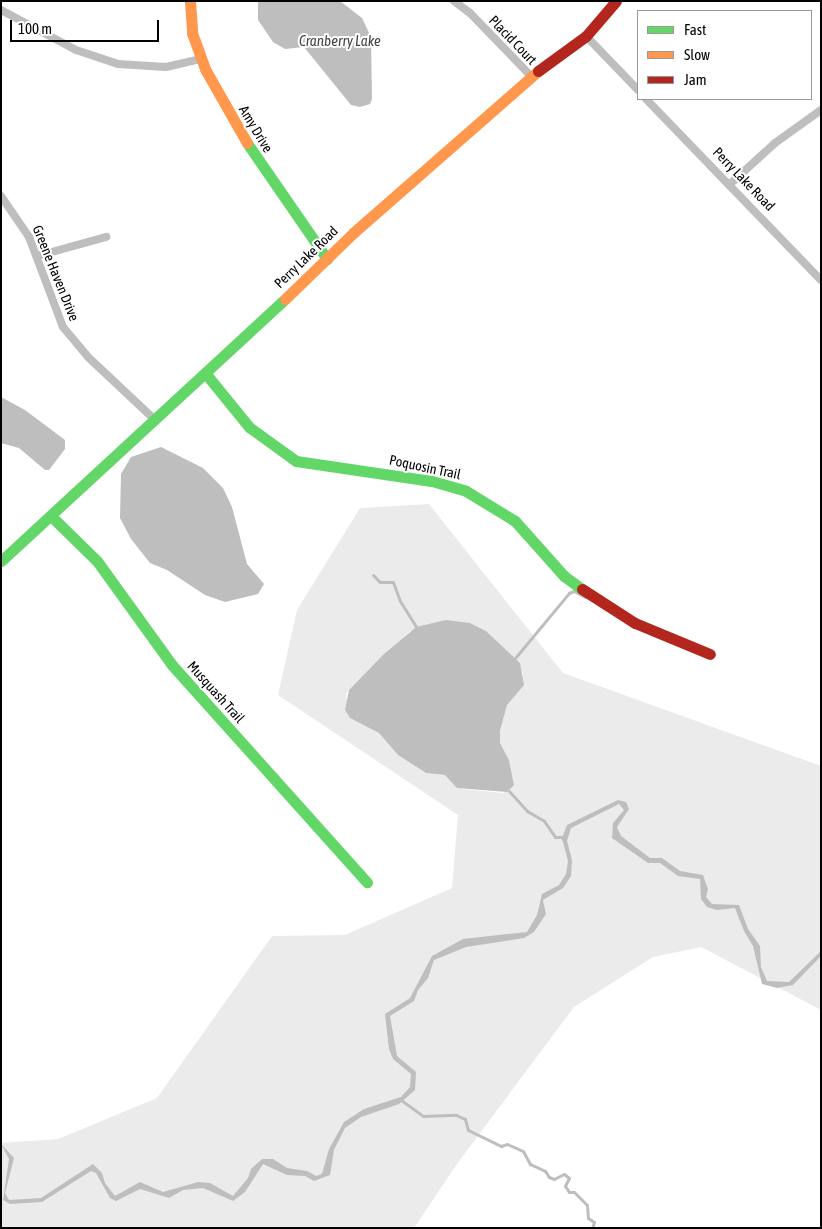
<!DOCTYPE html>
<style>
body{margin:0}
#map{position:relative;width:822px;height:1229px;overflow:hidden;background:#fff;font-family:"Asap Condensed",sans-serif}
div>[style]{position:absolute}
.green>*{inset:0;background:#ebebeb}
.water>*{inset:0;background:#bebebe}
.stream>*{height:3px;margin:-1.5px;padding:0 1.5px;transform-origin:1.5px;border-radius:1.5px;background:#bebebe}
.street>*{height:8px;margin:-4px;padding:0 4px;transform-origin:4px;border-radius:4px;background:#bebebe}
.fast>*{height:11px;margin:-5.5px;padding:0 5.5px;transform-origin:5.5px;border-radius:5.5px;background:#63d668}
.slow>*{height:11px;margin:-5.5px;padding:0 5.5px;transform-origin:5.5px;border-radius:5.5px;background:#ff974d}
.jam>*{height:11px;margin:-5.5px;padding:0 5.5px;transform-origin:5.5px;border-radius:5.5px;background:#b3261e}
span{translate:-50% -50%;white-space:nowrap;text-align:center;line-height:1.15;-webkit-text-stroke:4px #fff;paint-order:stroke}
.street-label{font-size:14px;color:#000}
.water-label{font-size:15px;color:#434343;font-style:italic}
.frame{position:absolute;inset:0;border:2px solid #000;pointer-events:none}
.legend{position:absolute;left:637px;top:10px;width:175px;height:90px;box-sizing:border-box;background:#fff;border:1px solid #999;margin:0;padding:6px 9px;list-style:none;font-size:15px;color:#000}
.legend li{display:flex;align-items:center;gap:10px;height:25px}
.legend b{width:25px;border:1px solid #999}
.scale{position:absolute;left:10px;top:20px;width:149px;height:22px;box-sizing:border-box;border:2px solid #000;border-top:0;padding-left:6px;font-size:15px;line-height:18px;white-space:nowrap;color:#000;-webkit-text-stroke:4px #fff;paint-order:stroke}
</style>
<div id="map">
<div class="green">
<div style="clip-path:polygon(evenodd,429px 504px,563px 673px,821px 766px,821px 1010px,701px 947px,653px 957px,574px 1007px,457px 1164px,414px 1228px,1px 1228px,1px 1143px,58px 1139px,157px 1098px,272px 936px,345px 935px,452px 888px,458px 815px,278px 695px,297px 610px,360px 508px,429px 504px,470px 623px,486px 631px,518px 661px,523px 674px,507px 705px,500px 731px,500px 743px,509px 760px,514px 785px,503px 793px,462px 789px,445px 775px,426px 773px,398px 755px,379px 733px,350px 718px,346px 694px,349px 690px,409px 632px,416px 627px,470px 623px)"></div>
</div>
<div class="water">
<div style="clip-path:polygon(258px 1px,340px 1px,362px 18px,371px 37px,372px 99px,370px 104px,360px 107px,351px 105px,304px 47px,285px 49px,273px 42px,258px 20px)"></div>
<div style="clip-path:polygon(1px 397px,25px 410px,65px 440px,65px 449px,49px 470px,45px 470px,19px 448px,1px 443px)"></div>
<div style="clip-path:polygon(161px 447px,203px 468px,223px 488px,232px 507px,247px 564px,264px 584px,258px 594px,225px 602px,205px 595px,167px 570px,150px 563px,131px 539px,120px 518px,121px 474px,131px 457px)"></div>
<div style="clip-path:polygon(446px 620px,470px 623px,486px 631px,520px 663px,524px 685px,507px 705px,500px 731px,500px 743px,509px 760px,514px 785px,507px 792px,457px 788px,445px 775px,426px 773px,398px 755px,379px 733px,350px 718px,345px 710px,349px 690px,383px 655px,416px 627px)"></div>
<div style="clip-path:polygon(618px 800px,626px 802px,629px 809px,617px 827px,621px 836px,650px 858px,662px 858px,680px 871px,703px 875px,708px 889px,706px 897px,712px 904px,739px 905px,748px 929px,760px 946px,761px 967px,767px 981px,789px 982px,821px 951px,821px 956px,793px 985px,777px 988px,762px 984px,753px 946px,744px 931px,735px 908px,717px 910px,707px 907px,701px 899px,700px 879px,678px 876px,660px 863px,648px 863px,612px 838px,613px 823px,624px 810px,619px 804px,571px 828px,567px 841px,572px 860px,571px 876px,563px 888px,543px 900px,546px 914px,534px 932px,524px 938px,466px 947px,434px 960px,428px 978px,418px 990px,414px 1001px,390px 1016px,397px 1056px,416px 1072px,415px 1090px,399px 1104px,361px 1117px,345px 1128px,334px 1150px,330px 1175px,314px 1181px,305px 1176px,287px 1175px,263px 1164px,245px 1192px,233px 1201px,203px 1188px,183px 1190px,169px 1198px,140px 1189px,116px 1201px,110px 1198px,96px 1173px,91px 1171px,42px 1202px,10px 1204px,3px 1200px,9px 1159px,1px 1144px,14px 1158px,5px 1193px,9px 1200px,41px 1198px,93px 1164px,102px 1173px,105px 1183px,115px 1196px,140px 1182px,163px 1192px,198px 1182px,210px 1183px,233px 1196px,248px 1178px,251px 1169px,262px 1159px,273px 1159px,287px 1168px,307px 1171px,316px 1176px,322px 1174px,329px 1149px,344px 1122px,364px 1109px,401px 1097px,410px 1087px,411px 1074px,393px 1059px,389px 1049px,385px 1014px,410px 998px,432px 956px,463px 939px,527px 932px,537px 915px,542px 894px,559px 885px,566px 874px,568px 861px,562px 838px,567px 825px)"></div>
</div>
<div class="stream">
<div style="left:373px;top:575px;width:10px;rotate:45deg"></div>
<div style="left:380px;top:582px;width:13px"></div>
<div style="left:393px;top:582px;width:20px;rotate:70deg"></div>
<div style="left:400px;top:601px;width:31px;rotate:58deg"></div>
<div style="left:515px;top:658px;width:85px;rotate:-50.3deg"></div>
<div style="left:569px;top:593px;width:5px;rotate:-22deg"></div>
<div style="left:574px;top:591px;width:13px;rotate:29deg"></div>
<div style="left:509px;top:791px;width:27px;rotate:48deg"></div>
<div style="left:527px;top:811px;width:20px;rotate:30deg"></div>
<div style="left:544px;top:821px;width:19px;rotate:55deg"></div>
<div style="left:555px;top:837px;width:7px"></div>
<div style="left:562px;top:837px;width:4px;rotate:63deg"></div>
<div style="left:401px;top:1100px;width:27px;rotate:36deg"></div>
<div style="left:423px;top:1116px;width:33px;rotate:-2deg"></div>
<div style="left:456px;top:1115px;width:10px;rotate:24deg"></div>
<div style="left:465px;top:1119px;width:11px;rotate:75deg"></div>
<div style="left:468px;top:1130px;width:37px;rotate:26deg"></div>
<div style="left:501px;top:1146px;width:6px;rotate:-18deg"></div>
<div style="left:507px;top:1144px;width:17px;rotate:24deg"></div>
<div style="left:523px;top:1151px;width:15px;rotate:62deg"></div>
<div style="left:530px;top:1164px;width:17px;rotate:25deg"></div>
<div style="left:545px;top:1171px;width:7px;rotate:56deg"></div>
<div style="left:549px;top:1177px;width:5px;rotate:22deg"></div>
<div style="left:554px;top:1179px;width:11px;rotate:-27deg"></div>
<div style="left:564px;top:1174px;width:6px;rotate:39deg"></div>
<div style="left:569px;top:1178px;width:9px;rotate:117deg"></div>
<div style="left:565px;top:1186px;width:7px;rotate:56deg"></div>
<div style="left:569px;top:1192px;width:5px"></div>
<div style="left:574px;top:1192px;width:18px;rotate:45deg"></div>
<div style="left:587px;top:1205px;width:13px;rotate:86deg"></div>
<div style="left:588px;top:1218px;width:7px;rotate:34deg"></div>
<div style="left:594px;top:1222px;width:6px;rotate:108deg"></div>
</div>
<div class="street">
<div style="left:454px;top:1px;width:20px;rotate:37deg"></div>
<div style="left:470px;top:13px;width:89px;rotate:45.9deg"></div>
<div style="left:1px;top:10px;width:85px;rotate:28.1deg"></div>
<div style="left:76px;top:50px;width:44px;rotate:18.4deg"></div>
<div style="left:118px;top:64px;width:48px;rotate:3.6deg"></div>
<div style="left:166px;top:67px;width:36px;rotate:-13deg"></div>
<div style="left:586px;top:36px;width:75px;rotate:46.1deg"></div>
<div style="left:646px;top:99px;width:252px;rotate:46deg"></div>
<div style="left:729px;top:185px;width:62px;rotate:-42.4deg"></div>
<div style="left:775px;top:143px;width:57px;rotate:-35.7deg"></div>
<div style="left:1px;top:196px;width:50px;rotate:55.7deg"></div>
<div style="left:29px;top:237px;width:96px;rotate:69.3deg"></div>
<div style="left:63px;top:327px;width:39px;rotate:50deg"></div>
<div style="left:88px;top:357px;width:92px;rotate:43.2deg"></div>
<div style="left:37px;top:256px;width:72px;rotate:-15.4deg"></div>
</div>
<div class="fast">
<div style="left:247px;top:143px;width:141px;rotate:55.4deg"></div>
<div style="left:206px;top:374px;width:68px;rotate:50.9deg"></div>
<div style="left:249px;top:427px;width:58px;rotate:35.9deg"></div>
<div style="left:296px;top:461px;width:137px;rotate:8.4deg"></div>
<div style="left:432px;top:481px;width:35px;rotate:16deg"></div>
<div style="left:466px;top:491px;width:57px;rotate:31.5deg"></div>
<div style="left:515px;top:521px;width:74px;rotate:48.3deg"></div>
<div style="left:564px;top:576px;width:22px;rotate:36deg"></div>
<div style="left:51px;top:516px;width:64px;rotate:44.4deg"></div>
<div style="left:97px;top:561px;width:128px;rotate:54.2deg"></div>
<div style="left:172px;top:665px;width:292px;rotate:48.1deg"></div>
<div style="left:1px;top:561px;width:386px;rotate:-42.7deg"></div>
</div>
<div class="slow">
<div style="left:190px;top:1px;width:32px;rotate:86deg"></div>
<div style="left:192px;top:33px;width:38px;rotate:70deg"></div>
<div style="left:205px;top:69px;width:85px;rotate:60.4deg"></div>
<div style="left:285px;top:299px;width:95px;rotate:-44.1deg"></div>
<div style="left:353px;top:233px;width:246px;rotate:-41.2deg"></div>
</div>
<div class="jam">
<div style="left:538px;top:71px;width:59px;rotate:-36.1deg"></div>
<div style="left:586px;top:36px;width:46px;rotate:-49.4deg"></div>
<div style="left:582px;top:589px;width:63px;rotate:32.7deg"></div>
<div style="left:635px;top:623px;width:81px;rotate:22.5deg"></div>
</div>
<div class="street-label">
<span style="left:513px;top:40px;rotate:46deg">Placid Court</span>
<span style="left:256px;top:129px;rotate:59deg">Amy Drive</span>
<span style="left:744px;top:179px;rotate:46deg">Perry Lake Road</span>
<span style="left:306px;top:257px;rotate:-44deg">Perry Lake Road</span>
<span style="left:56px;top:273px;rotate:68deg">Greene Haven Drive</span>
<span style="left:425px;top:467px;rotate:12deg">Poquosin Trail</span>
<span style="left:216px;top:692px;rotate:48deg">Musquash Trail</span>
</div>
<div class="water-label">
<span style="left:340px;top:41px">Cranberry Lake</span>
</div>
<div class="frame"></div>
<ul class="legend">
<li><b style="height:6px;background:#63d668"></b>Fast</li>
<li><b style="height:6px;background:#ff974d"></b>Slow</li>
<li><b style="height:6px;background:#b3261e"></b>Jam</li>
</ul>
<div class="scale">100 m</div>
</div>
